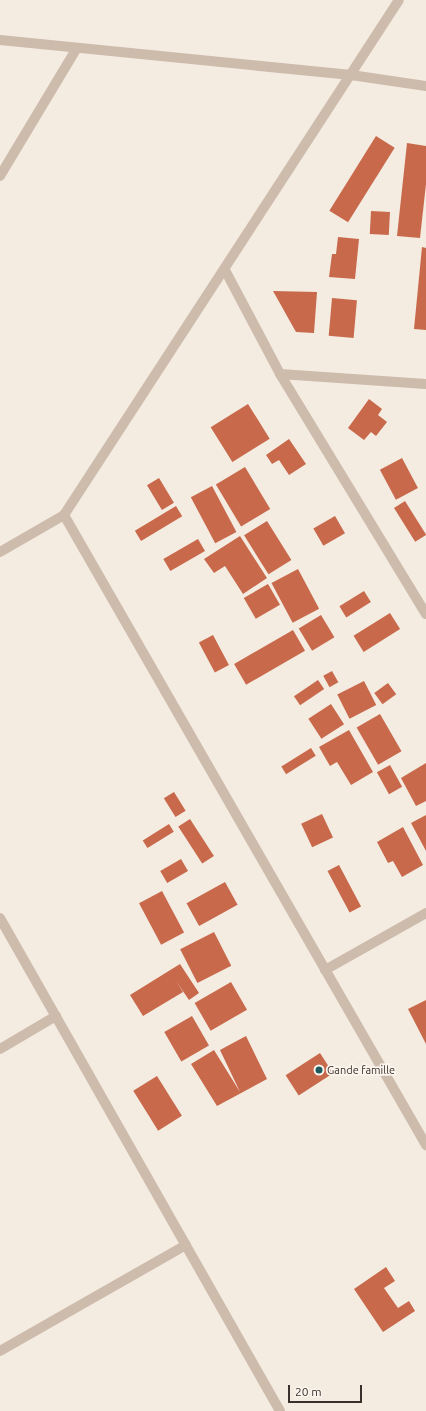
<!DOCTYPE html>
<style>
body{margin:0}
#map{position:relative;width:426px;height:1411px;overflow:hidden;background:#f4ebe1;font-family:Ubuntu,sans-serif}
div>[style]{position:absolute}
.building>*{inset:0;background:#c8694b;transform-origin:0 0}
.minor>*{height:10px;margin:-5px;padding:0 5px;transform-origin:5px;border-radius:5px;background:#cdbbac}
.dots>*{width:11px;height:11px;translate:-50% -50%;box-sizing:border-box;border:2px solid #fbf5ee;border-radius:50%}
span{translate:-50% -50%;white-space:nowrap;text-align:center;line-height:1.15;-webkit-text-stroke:3.5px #fbf5ee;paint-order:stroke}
.poi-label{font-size:11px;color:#3b302b}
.left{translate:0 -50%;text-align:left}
.scale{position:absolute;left:288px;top:1385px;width:74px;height:18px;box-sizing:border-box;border:2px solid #3b302b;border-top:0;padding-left:5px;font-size:12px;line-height:14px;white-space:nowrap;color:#3b302b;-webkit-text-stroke:3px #fbf5ee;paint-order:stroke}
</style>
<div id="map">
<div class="building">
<div style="left:376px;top:136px;width:22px;height:88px;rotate:32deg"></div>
<div style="clip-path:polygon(407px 143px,426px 146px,426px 184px,420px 238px,397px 236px)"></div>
<div style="left:371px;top:211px;width:19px;height:23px;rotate:3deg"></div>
<div style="clip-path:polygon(338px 237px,359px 239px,355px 279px,329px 277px,332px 254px,336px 254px)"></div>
<div style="clip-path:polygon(422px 247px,426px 248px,426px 330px,414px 329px)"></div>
<div style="clip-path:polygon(273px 291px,317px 292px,314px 333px,296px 332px)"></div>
<div style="left:332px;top:298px;width:25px;height:38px;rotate:5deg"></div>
<div style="clip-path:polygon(369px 399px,382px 409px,378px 415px,387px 422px,376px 436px,371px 432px,364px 440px,348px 428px)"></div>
<div style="left:248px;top:404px;width:41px;height:44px;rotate:58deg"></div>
<div style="clip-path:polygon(289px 439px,306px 464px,289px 475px,279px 460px,272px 464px,266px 455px)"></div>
<div style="left:402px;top:458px;width:34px;height:25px;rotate:62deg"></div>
<div style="left:245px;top:467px;width:49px;height:34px;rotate:59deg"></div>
<div style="left:159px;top:478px;width:29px;height:14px;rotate:59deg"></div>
<div style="left:212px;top:486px;width:52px;height:24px;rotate:62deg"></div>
<div style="left:405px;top:501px;width:40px;height:13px;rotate:58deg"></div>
<div style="left:176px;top:506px;width:12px;height:48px;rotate:59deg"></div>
<div style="left:335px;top:516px;width:20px;height:25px;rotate:60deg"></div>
<div style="left:267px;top:521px;width:46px;height:27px;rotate:58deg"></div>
<div style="clip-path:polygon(240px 536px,267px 578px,243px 594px,225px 566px,214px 573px,204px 559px)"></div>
<div style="left:198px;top:539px;width:14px;height:40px;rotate:60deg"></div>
<div style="left:298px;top:569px;width:45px;height:30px;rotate:62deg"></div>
<div style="left:268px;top:584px;width:24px;height:28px;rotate:60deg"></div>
<div style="left:364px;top:591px;width:13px;height:29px;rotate:58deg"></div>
<div style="left:390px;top:613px;width:19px;height:43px;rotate:58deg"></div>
<div style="left:321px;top:615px;width:26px;height:26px;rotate:59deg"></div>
<div style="left:293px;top:630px;width:24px;height:68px;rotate:60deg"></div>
<div style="left:213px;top:635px;width:34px;height:16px;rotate:62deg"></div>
<div style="left:332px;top:671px;width:13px;height:10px;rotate:61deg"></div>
<div style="left:318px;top:680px;width:11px;height:29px;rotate:56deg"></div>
<div style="left:364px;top:681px;width:27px;height:30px;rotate:63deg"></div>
<div style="left:388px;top:683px;width:14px;height:17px;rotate:54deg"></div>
<div style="left:331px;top:704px;width:24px;height:27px;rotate:57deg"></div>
<div style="left:380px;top:714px;width:43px;height:27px;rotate:60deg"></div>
<div style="clip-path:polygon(349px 730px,373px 772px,351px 785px,337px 762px,330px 766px,319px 747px)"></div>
<div style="left:311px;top:748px;width:9px;height:35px;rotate:58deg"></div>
<div style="clip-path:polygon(426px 763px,426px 801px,416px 806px,401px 778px)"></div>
<div style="left:390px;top:765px;width:25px;height:15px;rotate:61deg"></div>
<div style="left:174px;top:792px;width:22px;height:12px;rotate:58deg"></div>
<div style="left:322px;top:814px;width:26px;height:23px;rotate:65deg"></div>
<div style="clip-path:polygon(426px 815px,426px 851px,411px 823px)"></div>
<div style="left:190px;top:819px;width:44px;height:14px;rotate:57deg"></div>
<div style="left:169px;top:824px;width:9px;height:31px;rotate:58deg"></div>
<div style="clip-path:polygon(403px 827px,423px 865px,402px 877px,393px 861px,388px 863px,377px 842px)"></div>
<div style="left:181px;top:859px;width:14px;height:24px;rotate:60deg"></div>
<div style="left:339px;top:865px;width:47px;height:13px;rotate:62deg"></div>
<div style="left:225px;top:882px;width:26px;height:44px;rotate:61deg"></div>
<div style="left:162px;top:891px;width:47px;height:26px;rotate:62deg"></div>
<div style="left:214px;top:932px;width:38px;height:38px;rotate:63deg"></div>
<div style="clip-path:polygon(180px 964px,199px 993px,189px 1000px,176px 981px,183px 992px,143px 1016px,130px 995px)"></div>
<div style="left:231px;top:982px;width:32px;height:42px;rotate:60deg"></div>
<div style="clip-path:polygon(426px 1000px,426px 1044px,408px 1009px)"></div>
<div style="left:192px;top:1016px;width:34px;height:32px;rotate:60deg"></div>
<div style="clip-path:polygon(246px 1036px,267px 1079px,217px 1106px,191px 1064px,214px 1050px,240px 1092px,220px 1050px)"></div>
<div style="left:320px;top:1053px;width:24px;height:41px;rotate:57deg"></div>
<div style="left:157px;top:1076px;width:47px;height:28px;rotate:58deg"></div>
<div style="clip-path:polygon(386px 1267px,395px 1281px,384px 1288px,398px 1308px,409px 1301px,415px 1311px,383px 1332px,354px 1289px)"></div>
</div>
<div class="minor">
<div style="left:0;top:40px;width:353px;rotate:5.7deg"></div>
<div style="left:351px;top:75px;width:76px;rotate:8.3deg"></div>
<div style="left:0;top:176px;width:149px;rotate:-59deg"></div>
<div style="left:225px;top:270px;width:118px;rotate:62.1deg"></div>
<div style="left:280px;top:374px;width:281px;rotate:58.7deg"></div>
<div style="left:280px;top:374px;width:146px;rotate:3.9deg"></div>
<div style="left:64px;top:515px;width:727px;rotate:60.12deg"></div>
<div style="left:0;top:552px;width:74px;rotate:-30deg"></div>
<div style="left:64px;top:515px;width:614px;rotate:-56.96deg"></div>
<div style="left:0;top:918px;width:567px;rotate:60.41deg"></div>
<div style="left:325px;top:970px;width:116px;rotate:-29.4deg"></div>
<div style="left:0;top:1049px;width:65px;rotate:-30.5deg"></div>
<div style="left:0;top:1351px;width:214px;rotate:-29.7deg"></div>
</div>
<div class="dots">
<div style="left:319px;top:1070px;background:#1f5a5e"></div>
</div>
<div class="poi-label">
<span class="left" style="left:327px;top:1070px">Gande famille</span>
</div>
<div class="scale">20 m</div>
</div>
